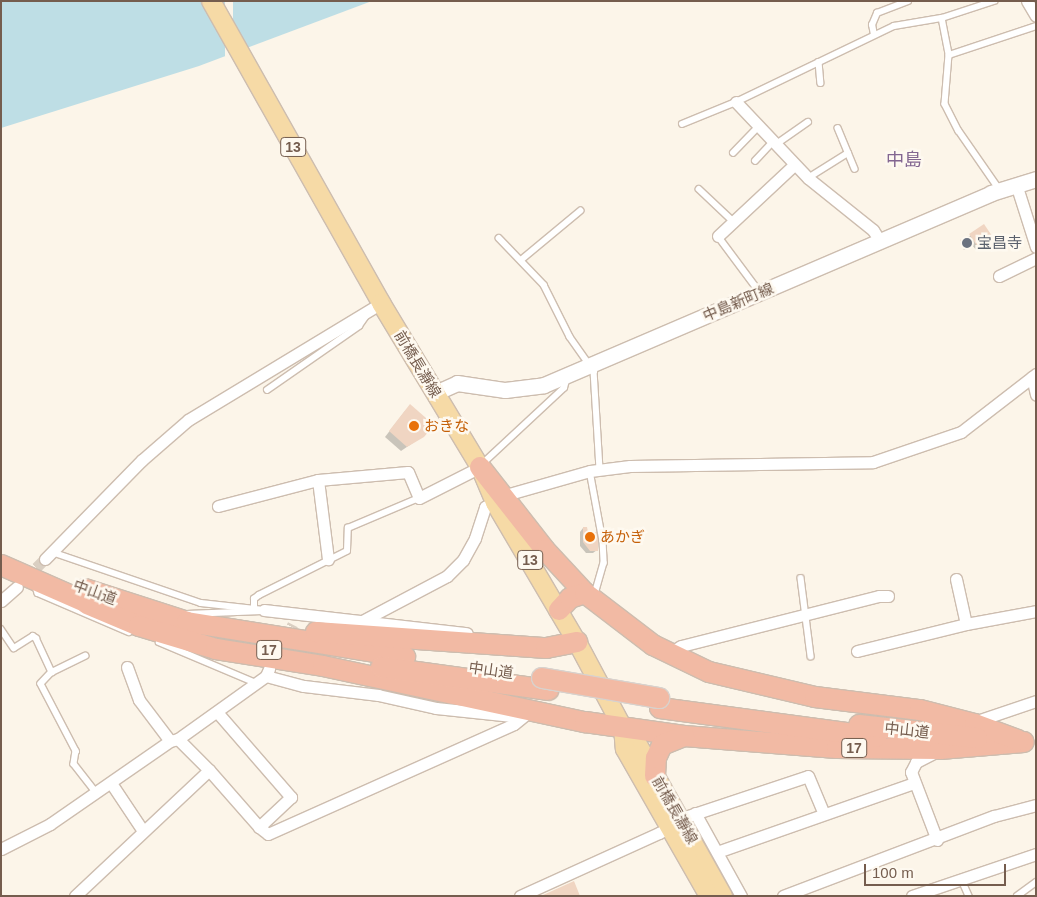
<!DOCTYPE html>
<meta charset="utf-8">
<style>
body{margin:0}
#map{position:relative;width:1037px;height:897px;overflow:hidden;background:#fcf5e9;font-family:Helvetica,"Noto Sans JP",sans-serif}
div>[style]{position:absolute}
.water>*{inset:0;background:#bedee5}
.pier>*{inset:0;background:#fcf5e9;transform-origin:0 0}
.shadow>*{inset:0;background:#0003}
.building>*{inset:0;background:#f0d5c2;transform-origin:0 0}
.street-tunnel>*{height:11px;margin-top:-5.5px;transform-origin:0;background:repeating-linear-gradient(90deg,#dacfc2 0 11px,transparent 0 16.5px)}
.roads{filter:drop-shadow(1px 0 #cdbdaf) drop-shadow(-1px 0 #cdbdaf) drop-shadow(0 1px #cdbdaf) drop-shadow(0 -1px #cdbdaf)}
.lane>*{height:5.5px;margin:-2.75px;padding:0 2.75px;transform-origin:2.75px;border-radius:2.75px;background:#fff}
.street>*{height:11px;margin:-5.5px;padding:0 5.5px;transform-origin:5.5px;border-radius:5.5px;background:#fff}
.secondary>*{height:15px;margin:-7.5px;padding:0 7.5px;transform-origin:7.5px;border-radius:7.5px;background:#fff}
.primary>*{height:18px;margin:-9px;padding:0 9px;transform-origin:9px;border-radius:9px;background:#f6daa6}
.highway>*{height:20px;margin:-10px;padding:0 10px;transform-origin:10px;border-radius:10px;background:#f2baa4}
.bridges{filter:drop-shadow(1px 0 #d8d2cd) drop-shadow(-1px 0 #d8d2cd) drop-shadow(0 1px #d8d2cd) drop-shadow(0 -1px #d8d2cd)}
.highway-bridge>*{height:20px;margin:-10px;padding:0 10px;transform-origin:10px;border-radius:10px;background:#f2baa4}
.dots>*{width:14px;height:14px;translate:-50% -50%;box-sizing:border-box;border:2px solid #fef9f0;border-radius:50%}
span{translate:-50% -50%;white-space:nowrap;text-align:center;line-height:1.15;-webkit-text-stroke:5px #fef9f0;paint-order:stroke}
.shield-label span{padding:1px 4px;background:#fef9f0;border:1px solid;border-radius:4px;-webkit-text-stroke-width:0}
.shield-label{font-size:14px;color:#755d4e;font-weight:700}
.worship-label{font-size:15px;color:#5b616d}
.left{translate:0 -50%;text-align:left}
.street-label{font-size:15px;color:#755d4e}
.food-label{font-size:15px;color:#c56008}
.quarter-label{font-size:18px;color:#836691}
.frame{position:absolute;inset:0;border:2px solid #755d4e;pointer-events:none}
.scale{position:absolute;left:864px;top:864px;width:142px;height:22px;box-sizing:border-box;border:2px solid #755d4e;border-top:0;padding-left:6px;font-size:15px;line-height:18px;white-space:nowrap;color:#755d4e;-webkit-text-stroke:4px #fef9f0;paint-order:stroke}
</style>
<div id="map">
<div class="water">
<div style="clip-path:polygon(1px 1px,372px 1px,199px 66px,1px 128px)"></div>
</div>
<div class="pier">
<div style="left:225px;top:1px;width:8px;height:55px"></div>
</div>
<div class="shadow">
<div style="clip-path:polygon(983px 226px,990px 242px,977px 251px,972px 245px,964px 250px,960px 243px)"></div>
<div style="clip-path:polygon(405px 411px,423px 436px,401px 451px,385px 437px)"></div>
<div style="clip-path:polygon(583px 528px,597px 550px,593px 553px,586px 553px,580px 546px,580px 532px)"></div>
</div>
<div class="building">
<div style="left:984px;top:224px;width:18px;height:18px;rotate:56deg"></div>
<div style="clip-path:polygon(968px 236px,973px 245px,966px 250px,960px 240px)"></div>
<div style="clip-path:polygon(410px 404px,434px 425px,424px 437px,407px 447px,389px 431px)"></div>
<div style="clip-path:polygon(583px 527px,587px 527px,588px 532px,598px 532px,598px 551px,590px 551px,583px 542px)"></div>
<div style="clip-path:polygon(574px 881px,580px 896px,541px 896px)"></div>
</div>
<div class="street-tunnel">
<div style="left:25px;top:579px;width:28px;rotate:-45deg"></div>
<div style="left:284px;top:641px;width:19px;rotate:-62deg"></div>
</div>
<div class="roads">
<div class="lane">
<div style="left:942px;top:18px;width:38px;rotate:79deg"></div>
<div style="left:949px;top:55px;width:49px;rotate:94.7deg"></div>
<div style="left:945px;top:104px;width:30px;rotate:63deg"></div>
<div style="left:959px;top:131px;width:72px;rotate:55.2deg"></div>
<div style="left:874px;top:35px;width:10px;rotate:-101deg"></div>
<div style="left:872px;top:25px;width:13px;rotate:-67deg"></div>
<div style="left:877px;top:13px;width:33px;rotate:-21deg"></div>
<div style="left:949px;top:55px;width:92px;rotate:-18.4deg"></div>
<div style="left:819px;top:62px;width:21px;rotate:85deg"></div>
<div style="left:682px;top:124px;width:58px;rotate:-22.2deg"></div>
<div style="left:736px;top:102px;width:175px;rotate:-25.7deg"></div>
<div style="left:894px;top:26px;width:49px;rotate:-9.5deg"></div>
<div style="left:942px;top:18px;width:55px;rotate:-18.1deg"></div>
<div style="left:838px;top:128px;width:44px;rotate:67.5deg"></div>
<div style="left:775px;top:145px;width:40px;rotate:-34.9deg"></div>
<div style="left:733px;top:153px;width:36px;rotate:-46deg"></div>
<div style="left:755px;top:161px;width:26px;rotate:-47deg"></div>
<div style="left:808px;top:178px;width:47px;rotate:-32deg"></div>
<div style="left:699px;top:189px;width:47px;rotate:43.3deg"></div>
<div style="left:718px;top:236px;width:69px;rotate:53.3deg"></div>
<div style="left:499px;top:238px;width:65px;rotate:46.2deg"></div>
<div style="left:544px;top:285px;width:58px;rotate:63.4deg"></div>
<div style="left:570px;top:337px;width:42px;rotate:54.8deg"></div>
<div style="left:594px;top:371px;width:98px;rotate:86.5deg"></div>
<div style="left:521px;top:260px;width:77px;rotate:-39.7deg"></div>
<div style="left:267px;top:390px;width:112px;rotate:-34.8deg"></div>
<div style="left:359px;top:326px;width:16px;rotate:-55deg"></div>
<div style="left:481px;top:465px;width:113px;rotate:-42.9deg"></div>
<div style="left:564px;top:388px;width:11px;rotate:-75deg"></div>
<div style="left:590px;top:471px;width:71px;rotate:79.5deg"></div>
<div style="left:603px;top:541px;width:22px;rotate:87deg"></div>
<div style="left:604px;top:563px;width:33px;rotate:106deg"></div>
<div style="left:52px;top:552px;width:157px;rotate:18.9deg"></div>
<div style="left:201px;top:603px;width:63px;rotate:6.3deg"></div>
<div style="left:801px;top:578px;width:79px;rotate:82.7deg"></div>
<div style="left:36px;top:587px;width:6px;rotate:72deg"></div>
<div style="left:38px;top:593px;width:99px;rotate:23.2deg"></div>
<div style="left:254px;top:607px;width:8px;rotate:-90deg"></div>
<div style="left:254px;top:599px;width:6px;rotate:-39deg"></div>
<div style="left:259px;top:595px;width:98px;rotate:-26.6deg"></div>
<div style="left:347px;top:551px;width:23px;rotate:-88deg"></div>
<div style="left:348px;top:528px;width:77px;rotate:-22.9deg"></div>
<div style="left:187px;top:614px;width:75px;rotate:-2.3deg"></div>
<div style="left:1px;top:629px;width:23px;rotate:56deg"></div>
<div style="left:14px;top:648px;width:22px;rotate:-32deg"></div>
<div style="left:33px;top:636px;width:4px;rotate:34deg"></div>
<div style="left:36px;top:638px;width:38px;rotate:65deg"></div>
<div style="left:52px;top:672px;width:37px;rotate:-26deg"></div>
<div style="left:159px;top:642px;width:105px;rotate:22.9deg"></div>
<div style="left:52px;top:672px;width:16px;rotate:133deg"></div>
<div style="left:41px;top:684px;width:76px;rotate:62.4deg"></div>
<div style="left:76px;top:751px;width:13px;rotate:99deg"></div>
<div style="left:74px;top:764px;width:36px;rotate:52deg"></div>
<div style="left:961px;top:878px;width:20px;rotate:66deg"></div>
<div style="left:1017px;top:896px;width:24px;rotate:-36deg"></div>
</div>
<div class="street">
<div style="left:1027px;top:1px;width:17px;rotate:59deg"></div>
<div style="left:736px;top:102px;width:105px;rotate:46.5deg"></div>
<div style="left:808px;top:178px;width:83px;rotate:38.7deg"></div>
<div style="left:873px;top:230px;width:13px;rotate:58deg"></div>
<div style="left:1016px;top:184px;width:66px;rotate:72.4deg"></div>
<div style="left:718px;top:236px;width:104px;rotate:-43.1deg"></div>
<div style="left:999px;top:276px;width:41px;rotate:-25.9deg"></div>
<div style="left:1032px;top:377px;width:18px;rotate:77deg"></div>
<div style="left:318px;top:480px;width:80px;rotate:82.8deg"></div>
<div style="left:218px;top:506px;width:103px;rotate:-14.6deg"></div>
<div style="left:318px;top:480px;width:90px;rotate:-5.1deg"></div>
<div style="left:408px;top:472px;width:28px;rotate:67deg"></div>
<div style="left:419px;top:498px;width:68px;rotate:-26.9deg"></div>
<div style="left:45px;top:559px;width:139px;rotate:-45.6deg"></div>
<div style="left:142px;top:460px;width:61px;rotate:-41deg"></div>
<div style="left:188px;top:420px;width:226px;rotate:-31.2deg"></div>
<div style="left:956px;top:579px;width:46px;rotate:77.5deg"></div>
<div style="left:1px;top:601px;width:21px;rotate:-41deg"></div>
<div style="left:264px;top:610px;width:204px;rotate:6.5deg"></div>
<div style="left:362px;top:621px;width:96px;rotate:-27.9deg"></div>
<div style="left:447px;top:576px;width:23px;rotate:-45deg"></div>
<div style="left:463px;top:560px;width:25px;rotate:-61deg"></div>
<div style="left:475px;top:538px;width:33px;rotate:-72deg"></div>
<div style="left:485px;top:507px;width:27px;rotate:-28deg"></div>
<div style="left:509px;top:494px;width:84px;rotate:-15.9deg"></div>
<div style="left:590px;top:471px;width:40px;rotate:-7.1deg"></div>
<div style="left:630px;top:466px;width:243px;rotate:-0.9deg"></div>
<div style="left:873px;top:462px;width:93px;rotate:-18.8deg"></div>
<div style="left:961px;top:432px;width:95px;rotate:-37.7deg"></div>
<div style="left:857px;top:651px;width:112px;rotate:-13.9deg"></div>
<div style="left:966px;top:624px;width:71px;rotate:-10.5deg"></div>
<div style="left:669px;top:654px;width:14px;rotate:-34deg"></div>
<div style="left:681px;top:646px;width:204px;rotate:-14.2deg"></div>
<div style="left:879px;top:596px;width:9px"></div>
<div style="left:127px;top:667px;width:35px;rotate:70deg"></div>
<div style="left:139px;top:700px;width:51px;rotate:52.9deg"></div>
<div style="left:266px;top:676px;width:39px;rotate:15deg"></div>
<div style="left:304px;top:686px;width:75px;rotate:6.9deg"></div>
<div style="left:378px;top:695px;width:59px;rotate:12.6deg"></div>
<div style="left:436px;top:708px;width:86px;rotate:6deg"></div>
<div style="left:217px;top:712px;width:113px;rotate:49deg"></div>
<div style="left:291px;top:797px;width:44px;rotate:136.8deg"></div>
<div style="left:974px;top:722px;width:65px;rotate:-18.7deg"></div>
<div style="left:178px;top:739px;width:44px;rotate:45deg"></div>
<div style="left:209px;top:770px;width:76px;rotate:48.7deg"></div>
<div style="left:259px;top:827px;width:11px;rotate:38deg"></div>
<div style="left:268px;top:834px;width:269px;rotate:-24.1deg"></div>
<div style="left:514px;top:724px;width:19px;rotate:-39deg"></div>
<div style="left:111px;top:783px;width:58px;rotate:56.3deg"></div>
<div style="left:695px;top:813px;width:95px;rotate:61deg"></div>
<div style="left:937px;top:840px;width:73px;rotate:-110.9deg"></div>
<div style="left:911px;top:772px;width:11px;rotate:-63deg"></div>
<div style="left:916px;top:762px;width:25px;rotate:-27deg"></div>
<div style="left:1px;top:849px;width:55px;rotate:-27deg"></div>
<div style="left:50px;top:824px;width:146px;rotate:-34.7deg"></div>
<div style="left:170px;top:741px;width:8px;rotate:-14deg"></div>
<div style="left:178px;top:739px;width:108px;rotate:-35.6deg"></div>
<div style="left:266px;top:676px;width:8px;rotate:-67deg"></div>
<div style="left:717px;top:852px;width:209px;rotate:-19.3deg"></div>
<div style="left:75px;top:896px;width:184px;rotate:-43.2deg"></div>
<div style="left:520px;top:896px;width:153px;rotate:-24.4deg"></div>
<div style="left:659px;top:833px;width:34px;rotate:-30deg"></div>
<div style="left:688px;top:816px;width:126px;rotate:-18.4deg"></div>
<div style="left:808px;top:776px;width:41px;rotate:67.2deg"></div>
<div style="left:783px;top:896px;width:226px;rotate:-20.8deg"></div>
<div style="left:994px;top:816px;width:43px;rotate:-14.7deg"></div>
<div style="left:912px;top:896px;width:131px;rotate:-18.7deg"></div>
</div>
<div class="secondary">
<div style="left:435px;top:393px;width:24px;rotate:-24deg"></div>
<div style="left:457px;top:383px;width:49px;rotate:8.3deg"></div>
<div style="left:505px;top:390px;width:39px;rotate:-7deg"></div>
<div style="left:544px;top:385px;width:486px;rotate:-23.2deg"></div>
<div style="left:991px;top:193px;width:47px;rotate:-17.3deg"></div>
</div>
<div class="primary">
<div style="left:211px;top:1px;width:347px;rotate:60.6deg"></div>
<div style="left:381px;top:303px;width:192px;rotate:58.9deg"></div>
<div style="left:480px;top:467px;width:39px;rotate:67deg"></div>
<div style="left:495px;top:503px;width:161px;rotate:59.5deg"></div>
<div style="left:577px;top:642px;width:98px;rotate:61.9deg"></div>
<div style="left:623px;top:728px;width:21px;rotate:47deg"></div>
<div style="left:637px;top:743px;width:176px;rotate:60.7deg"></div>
<div style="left:623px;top:728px;width:21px;rotate:85deg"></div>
<div style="left:625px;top:749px;width:169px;rotate:60.3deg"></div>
</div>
<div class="highway">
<div style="left:480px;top:467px;width:105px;rotate:51.9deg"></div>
<div style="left:545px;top:550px;width:59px;rotate:47.1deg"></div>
<div style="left:1px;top:565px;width:107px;rotate:23.7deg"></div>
<div style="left:85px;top:589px;width:107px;rotate:17.9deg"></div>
<div style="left:187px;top:622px;width:221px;rotate:9.1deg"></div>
<div style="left:87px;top:604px;width:56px;rotate:22.9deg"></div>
<div style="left:139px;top:626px;width:80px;rotate:16.6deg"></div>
<div style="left:216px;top:649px;width:108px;rotate:9deg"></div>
<div style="left:323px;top:666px;width:268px;rotate:12.1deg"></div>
<div style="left:585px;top:722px;width:100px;rotate:8deg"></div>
<div style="left:684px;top:736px;width:153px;rotate:4.5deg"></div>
<div style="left:837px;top:748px;width:103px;rotate:0.6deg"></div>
<div style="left:940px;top:749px;width:84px;rotate:-4.8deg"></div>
<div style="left:559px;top:610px;width:16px;rotate:-47deg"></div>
<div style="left:570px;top:598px;width:16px;rotate:-18deg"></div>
<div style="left:585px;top:593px;width:86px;rotate:37.4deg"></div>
<div style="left:653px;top:645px;width:62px;rotate:25.7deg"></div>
<div style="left:709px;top:672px;width:109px;rotate:13.3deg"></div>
<div style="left:815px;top:697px;width:106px;rotate:7.1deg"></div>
<div style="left:920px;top:710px;width:57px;rotate:14.3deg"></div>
<div style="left:975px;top:724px;width:46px;rotate:20.4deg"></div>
<div style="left:316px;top:632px;width:231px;rotate:4deg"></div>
<div style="left:546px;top:648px;width:32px;rotate:-11deg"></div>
<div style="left:381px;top:667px;width:169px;rotate:7.8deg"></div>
<div style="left:660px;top:708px;width:218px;rotate:7.6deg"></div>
<div style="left:859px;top:725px;width:119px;rotate:6.3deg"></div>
<div style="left:655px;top:776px;width:18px;rotate:-87deg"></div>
<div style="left:656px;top:758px;width:14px;rotate:-65deg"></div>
<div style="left:662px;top:745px;width:24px;rotate:-22deg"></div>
</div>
</div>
<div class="bridges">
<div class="highway-bridge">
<div style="left:542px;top:678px;width:119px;rotate:9.7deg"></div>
</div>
</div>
<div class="dots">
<div style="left:967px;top:243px;background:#6b7280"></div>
<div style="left:414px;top:426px;background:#e8710a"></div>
<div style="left:590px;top:537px;background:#e8710a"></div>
</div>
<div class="shield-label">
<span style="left:293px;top:147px">13</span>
<span style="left:530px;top:560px">13</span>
<span style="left:269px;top:650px">17</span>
<span style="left:854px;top:748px">17</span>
</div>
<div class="worship-label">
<span class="left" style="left:977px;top:243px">宝昌寺</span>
</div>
<div class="street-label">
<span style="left:738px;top:302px;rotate:-23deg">中島新町線</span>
<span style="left:418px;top:364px;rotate:59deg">前橋長瀞線</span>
<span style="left:95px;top:592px;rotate:20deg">中山道</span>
<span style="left:491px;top:670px;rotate:8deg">中山道</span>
<span style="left:907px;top:730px;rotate:6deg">中山道</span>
<span style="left:675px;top:810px;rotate:60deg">前橋長瀞線</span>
</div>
<div class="food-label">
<span class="left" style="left:424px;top:426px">おきな</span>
<span class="left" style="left:600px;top:537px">あかぎ</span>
</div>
<div class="quarter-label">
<span style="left:904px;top:160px">中島</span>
</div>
<div class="frame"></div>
<div class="scale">100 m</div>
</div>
